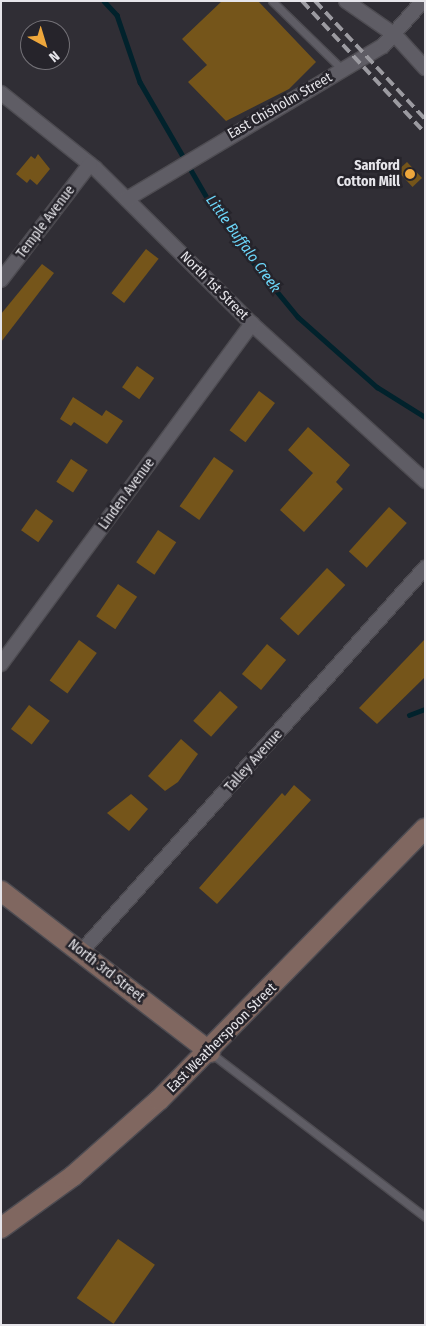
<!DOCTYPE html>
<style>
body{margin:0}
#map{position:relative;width:426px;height:1326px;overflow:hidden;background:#302e35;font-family:"Fira Sans Condensed",sans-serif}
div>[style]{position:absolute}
.stream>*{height:4.5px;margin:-2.25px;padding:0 2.25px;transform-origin:2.25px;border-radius:2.25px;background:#01222c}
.building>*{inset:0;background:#75551a;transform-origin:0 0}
.roads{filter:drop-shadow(1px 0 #4e4c52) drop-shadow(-1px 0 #4e4c52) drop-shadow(0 1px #4e4c52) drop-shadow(0 -1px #4e4c52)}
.lane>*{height:7px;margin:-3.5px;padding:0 3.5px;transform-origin:3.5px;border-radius:3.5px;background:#5f5d65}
.street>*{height:14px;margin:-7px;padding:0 7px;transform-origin:7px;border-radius:7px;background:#5f5d65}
.secondary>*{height:20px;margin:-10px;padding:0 10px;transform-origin:10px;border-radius:10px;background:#806760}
.rail>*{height:4px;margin-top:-2px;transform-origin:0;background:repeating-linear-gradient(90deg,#9c9ba1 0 10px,transparent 0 15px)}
.dots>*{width:14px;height:14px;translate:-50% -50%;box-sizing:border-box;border:2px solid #26242b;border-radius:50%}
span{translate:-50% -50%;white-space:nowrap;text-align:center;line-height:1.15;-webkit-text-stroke:5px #26242b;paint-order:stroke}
.street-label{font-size:14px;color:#e6e5ea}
.poi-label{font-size:14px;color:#e6e5ea;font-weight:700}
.right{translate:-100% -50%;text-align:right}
.water-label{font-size:15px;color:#6cd6f9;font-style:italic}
.frame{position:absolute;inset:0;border:2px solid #e6e5ea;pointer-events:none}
.north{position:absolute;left:20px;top:20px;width:50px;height:50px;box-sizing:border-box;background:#26242b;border:1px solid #737177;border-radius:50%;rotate:141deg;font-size:14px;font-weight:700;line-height:20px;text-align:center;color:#e6e5ea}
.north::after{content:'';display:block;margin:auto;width:18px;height:22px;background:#eea73c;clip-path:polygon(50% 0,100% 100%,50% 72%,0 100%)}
</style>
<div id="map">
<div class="stream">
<div style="left:104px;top:1px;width:19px;rotate:47deg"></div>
<div style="left:117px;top:15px;width:71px;rotate:71.1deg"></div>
<div style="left:140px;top:82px;width:143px;rotate:59.9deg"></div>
<div style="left:212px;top:206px;width:74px;rotate:53.7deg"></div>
<div style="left:256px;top:266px;width:66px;rotate:50.5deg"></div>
<div style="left:298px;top:317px;width:106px;rotate:41.5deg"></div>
<div style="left:377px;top:387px;width:57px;rotate:32deg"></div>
<div style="left:409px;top:715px;width:17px;rotate:-21deg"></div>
</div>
<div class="building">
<div style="clip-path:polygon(222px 1px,258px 1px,316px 62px,289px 89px,226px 121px,188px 82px,207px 65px,182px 39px)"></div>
<div style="clip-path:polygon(38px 154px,50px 169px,37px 185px,30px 179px,27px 183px,16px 174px,31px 156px,35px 159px)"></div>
<div style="left:407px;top:162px;width:22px;height:13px;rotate:47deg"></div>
<div style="left:146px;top:249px;width:16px;height:56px;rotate:38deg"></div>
<div style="clip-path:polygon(42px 264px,54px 273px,1px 342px,1px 314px)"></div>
<div style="left:137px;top:366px;width:21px;height:26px;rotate:35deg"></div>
<div style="left:259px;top:391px;width:20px;height:49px;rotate:37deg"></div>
<div style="clip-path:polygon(73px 397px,102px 416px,106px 410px,123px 421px,107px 444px,74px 422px,71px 426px,60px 419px)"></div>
<div style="clip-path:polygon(308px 427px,350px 465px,336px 482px,343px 489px,304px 532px,280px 510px,313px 473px,288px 450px)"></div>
<div style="left:214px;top:457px;width:24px;height:60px;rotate:35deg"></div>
<div style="left:71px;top:459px;width:20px;height:27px;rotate:33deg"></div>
<div style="left:389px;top:507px;width:24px;height:60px;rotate:42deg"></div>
<div style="left:36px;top:509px;width:21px;height:26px;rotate:35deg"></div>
<div style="left:158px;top:530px;width:22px;height:39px;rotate:34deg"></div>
<div style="left:327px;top:568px;width:25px;height:69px;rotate:43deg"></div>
<div style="left:118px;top:584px;width:23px;height:39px;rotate:34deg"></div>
<div style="clip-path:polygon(425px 639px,425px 677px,377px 724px,359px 708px)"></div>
<div style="left:79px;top:640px;width:22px;height:50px;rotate:36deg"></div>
<div style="left:267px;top:644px;width:25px;height:39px;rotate:40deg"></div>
<div style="left:220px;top:691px;width:24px;height:40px;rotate:42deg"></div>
<div style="left:29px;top:705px;width:26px;height:30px;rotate:37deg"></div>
<div style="clip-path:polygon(181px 739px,198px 754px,178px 782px,165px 791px,148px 776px)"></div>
<div style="clip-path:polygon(294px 785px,311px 800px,217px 904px,199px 888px,282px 793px,285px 796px)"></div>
<div style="clip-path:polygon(131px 794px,148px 809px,129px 831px,107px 813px)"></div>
<div style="left:118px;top:1239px;width:45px;height:72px;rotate:35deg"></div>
</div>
<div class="roads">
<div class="lane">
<div style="left:272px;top:1px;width:99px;rotate:44.2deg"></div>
<div style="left:212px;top:1054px;width:268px;rotate:37.4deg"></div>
</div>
<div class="street">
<div style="left:346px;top:1px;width:60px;rotate:34.8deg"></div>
<div style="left:395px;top:35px;width:45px;rotate:47.7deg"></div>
<div style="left:1px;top:93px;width:120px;rotate:38.6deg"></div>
<div style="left:95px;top:168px;width:221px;rotate:44.8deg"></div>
<div style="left:252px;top:324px;width:234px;rotate:42.2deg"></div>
<div style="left:127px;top:199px;width:298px;rotate:-30.9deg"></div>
<div style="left:383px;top:46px;width:60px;rotate:-48.4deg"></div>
<div style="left:1px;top:280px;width:146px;rotate:-52.5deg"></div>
<div style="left:1px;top:664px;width:423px;rotate:-53.6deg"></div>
<div style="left:81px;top:952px;width:516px;rotate:-48.14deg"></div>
</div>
<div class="secondary">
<div style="left:1px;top:891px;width:264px;rotate:37.6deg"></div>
<div style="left:1px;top:1228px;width:89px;rotate:-35.8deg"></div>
<div style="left:73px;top:1176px;width:115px;rotate:-41.5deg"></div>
<div style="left:159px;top:1100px;width:380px;rotate:-45.6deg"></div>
</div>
</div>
<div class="rail">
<div style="left:302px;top:1px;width:180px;rotate:47deg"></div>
<div style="left:315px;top:1px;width:161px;rotate:47deg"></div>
</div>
<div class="dots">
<div style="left:410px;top:174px;background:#eea73c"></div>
</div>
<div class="street-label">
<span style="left:280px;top:106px;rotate:-30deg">East Chisholm Street</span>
<span style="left:46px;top:222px;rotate:-53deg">Temple Avenue</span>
<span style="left:214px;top:286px;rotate:45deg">North 1st Street</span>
<span style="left:127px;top:494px;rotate:-54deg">Linden Avenue</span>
<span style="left:254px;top:761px;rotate:-48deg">Talley Avenue</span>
<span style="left:106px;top:971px;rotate:38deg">North 3rd Street</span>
<span style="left:222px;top:1038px;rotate:-45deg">East Weatherspoon Street</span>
</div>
<div class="poi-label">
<span class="right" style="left:400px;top:174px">Sanford<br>Cotton Mill</span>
</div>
<div class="water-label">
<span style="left:243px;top:244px;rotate:54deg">Little Buffalo Creek</span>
</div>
<div class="frame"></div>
<div class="north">N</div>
</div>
